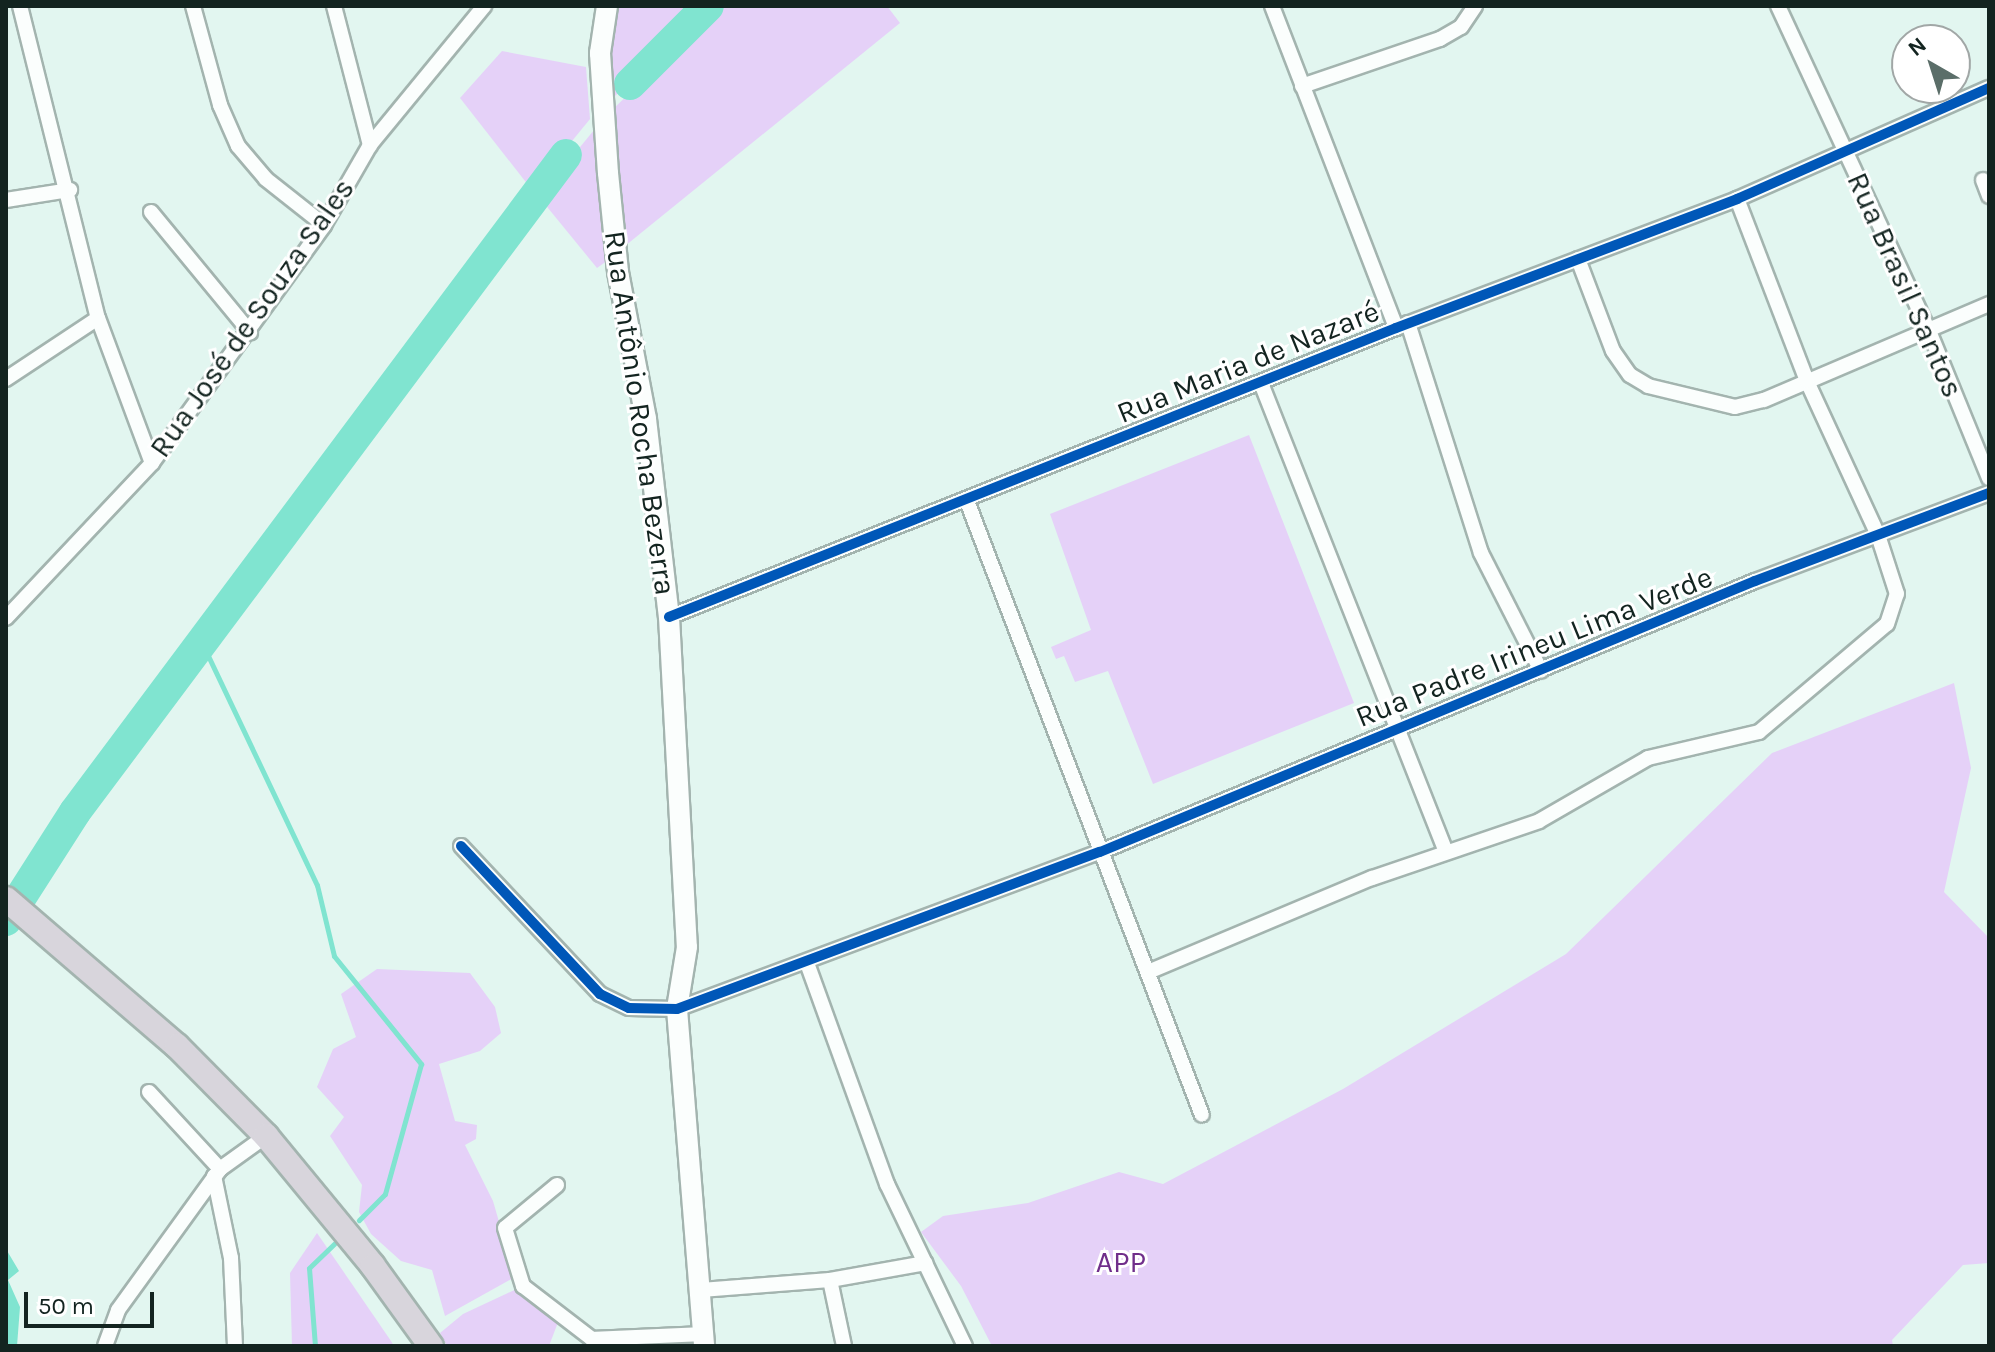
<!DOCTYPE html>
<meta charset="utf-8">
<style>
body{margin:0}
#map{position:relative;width:1995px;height:1352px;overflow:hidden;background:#e2f6f0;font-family:Karla,sans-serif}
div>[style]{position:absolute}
.green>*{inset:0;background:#e5d1f8}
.water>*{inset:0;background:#80e4d0}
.stream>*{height:5px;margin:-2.5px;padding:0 2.5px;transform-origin:2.5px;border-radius:2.5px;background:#80e4d0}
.river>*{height:32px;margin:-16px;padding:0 16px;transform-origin:16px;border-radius:16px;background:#80e4d0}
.roads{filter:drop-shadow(2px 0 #a3b4af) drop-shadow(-2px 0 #a3b4af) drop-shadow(0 2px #a3b4af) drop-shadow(0 -2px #a3b4af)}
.street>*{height:14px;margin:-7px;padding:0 7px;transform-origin:7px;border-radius:7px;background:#fbfefd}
.secondary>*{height:20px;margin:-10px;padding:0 10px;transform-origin:10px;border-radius:10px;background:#fbfefd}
.highway>*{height:24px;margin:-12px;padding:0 12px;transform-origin:12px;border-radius:12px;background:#d8d5dc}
.cycleway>*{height:10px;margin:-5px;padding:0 5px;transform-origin:5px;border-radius:5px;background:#0057b8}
span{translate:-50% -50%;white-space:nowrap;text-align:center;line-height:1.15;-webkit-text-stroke:6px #fff;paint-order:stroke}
.street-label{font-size:30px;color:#132420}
.park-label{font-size:30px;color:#702e8a}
.frame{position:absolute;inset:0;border:8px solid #132420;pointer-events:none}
.north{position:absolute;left:1891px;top:24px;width:80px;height:80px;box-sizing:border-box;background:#fff;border:2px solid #a1a7a6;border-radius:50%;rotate:321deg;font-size:22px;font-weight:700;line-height:32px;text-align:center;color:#132420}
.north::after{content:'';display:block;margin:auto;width:28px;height:36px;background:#5b6e69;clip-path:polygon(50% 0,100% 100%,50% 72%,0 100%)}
.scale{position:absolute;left:24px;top:1292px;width:130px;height:36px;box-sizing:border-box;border:4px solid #132420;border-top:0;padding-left:10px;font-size:24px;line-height:28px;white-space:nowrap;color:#132420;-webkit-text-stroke:6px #fff;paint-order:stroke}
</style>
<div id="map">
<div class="green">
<div style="clip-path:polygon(611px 6px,706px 6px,608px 103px)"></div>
<div style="clip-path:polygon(719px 6px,887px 6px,900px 23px,620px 250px,607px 115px)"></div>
<div style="clip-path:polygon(502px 51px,586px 67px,590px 119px,532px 190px,460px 98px)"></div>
<div style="clip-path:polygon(599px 124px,611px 258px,597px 268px,539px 197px)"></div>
<div style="clip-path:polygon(1249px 435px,1354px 703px,1153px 784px,1108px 671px,1075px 682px,1064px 656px,1056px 659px,1051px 647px,1091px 630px,1050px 514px)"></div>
<div style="clip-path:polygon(1954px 683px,1971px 768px,1944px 892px,1989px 938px,1989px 1263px,1963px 1265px,1892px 1340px,1893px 1346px,992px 1346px,961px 1286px,921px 1232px,943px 1216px,1028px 1203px,1119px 1172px,1163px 1184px,1343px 1089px,1566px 954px,1772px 753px)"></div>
<div style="clip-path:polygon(377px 969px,470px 973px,495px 1007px,501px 1033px,480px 1051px,439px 1064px,455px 1121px,477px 1125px,476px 1139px,465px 1145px,493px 1201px,515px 1277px,445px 1316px,432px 1270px,401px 1261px,371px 1234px,359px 1212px,362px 1185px,330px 1136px,344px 1117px,317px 1087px,333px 1049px,356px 1037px,341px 994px)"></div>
<div style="clip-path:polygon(317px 1233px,391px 1341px,394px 1346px,292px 1346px,290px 1273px)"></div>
<div style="clip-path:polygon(523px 1286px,560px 1317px,549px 1346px,447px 1346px,440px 1333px,463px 1314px)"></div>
</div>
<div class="water">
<div style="clip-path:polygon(6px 1249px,19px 1271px,8px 1280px,20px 1307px,17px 1346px,6px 1346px)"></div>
</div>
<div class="stream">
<div style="left:202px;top:643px;width:268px;rotate:64.6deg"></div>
<div style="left:317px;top:885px;width:73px;rotate:76.5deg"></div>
<div style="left:334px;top:956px;width:139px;rotate:51.1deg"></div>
<div style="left:421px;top:1064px;width:135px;rotate:105.5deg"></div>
<div style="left:385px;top:1194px;width:37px;rotate:135deg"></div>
<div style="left:315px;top:1346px;width:78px;rotate:-94.4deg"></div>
<div style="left:309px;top:1268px;width:35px;rotate:-44deg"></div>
</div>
<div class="river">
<div style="left:630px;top:84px;width:110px;rotate:-45deg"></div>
<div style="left:6px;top:920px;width:128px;rotate:-57.4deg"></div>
<div style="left:75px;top:812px;width:820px;rotate:-53.23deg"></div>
</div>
<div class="roads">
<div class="street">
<div style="left:20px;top:6px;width:322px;rotate:76deg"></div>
<div style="left:98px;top:318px;width:155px;rotate:69.6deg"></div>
<div style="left:193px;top:6px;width:103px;rotate:74.7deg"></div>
<div style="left:220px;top:105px;width:45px;rotate:66.3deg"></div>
<div style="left:238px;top:146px;width:43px;rotate:49.7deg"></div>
<div style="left:266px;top:179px;width:74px;rotate:38.4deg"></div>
<div style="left:334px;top:6px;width:144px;rotate:75.5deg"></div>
<div style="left:1272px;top:6px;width:345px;rotate:68.9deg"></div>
<div style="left:1778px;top:6px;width:358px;rotate:65.1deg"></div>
<div style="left:1929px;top:331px;width:159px;rotate:67.8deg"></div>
<div style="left:1302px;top:86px;width:146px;rotate:-18.8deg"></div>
<div style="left:1440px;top:39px;width:24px;rotate:-30deg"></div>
<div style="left:1461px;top:27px;width:25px;rotate:-56deg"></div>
<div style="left:1983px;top:180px;width:17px;rotate:69deg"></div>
<div style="left:6px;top:200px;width:65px;rotate:-8.9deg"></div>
<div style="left:151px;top:212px;width:156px;rotate:50.5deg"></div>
<div style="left:1578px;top:259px;width:98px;rotate:69.2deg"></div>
<div style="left:1613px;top:351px;width:29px;rotate:55deg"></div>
<div style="left:1630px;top:375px;width:21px;rotate:31deg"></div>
<div style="left:1648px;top:386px;width:89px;rotate:13.6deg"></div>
<div style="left:1735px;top:407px;width:30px;rotate:-14deg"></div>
<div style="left:1764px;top:400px;width:245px;rotate:-23.1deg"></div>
<div style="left:1408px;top:323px;width:241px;rotate:72.4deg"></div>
<div style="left:1481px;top:553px;width:132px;rotate:63deg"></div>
<div style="left:6px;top:379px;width:110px;rotate:-33.5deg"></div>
<div style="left:1261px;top:383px;width:504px;rotate:68.47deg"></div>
<div style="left:967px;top:501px;width:657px;rotate:69.06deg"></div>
<div style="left:669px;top:617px;width:782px;rotate:-21.68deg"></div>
<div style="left:1396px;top:328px;width:365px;rotate:-20.7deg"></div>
<div style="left:1737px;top:199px;width:275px;rotate:-23.8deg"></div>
<div style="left:6px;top:618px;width:213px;rotate:-46.7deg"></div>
<div style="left:152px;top:463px;width:294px;rotate:-54.1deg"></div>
<div style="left:324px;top:225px;width:92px;rotate:-60.1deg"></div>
<div style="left:370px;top:145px;width:180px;rotate:-50.6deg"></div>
<div style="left:461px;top:846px;width:203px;rotate:46.8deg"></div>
<div style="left:600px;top:994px;width:32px;rotate:26deg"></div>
<div style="left:629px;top:1008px;width:48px;rotate:1.2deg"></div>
<div style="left:677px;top:1009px;width:451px;rotate:-20.4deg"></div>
<div style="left:1100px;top:852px;width:709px;rotate:-22.48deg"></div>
<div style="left:1755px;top:581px;width:250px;rotate:-20.6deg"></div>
<div style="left:807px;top:963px;width:235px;rotate:70.1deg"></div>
<div style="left:887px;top:1184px;width:180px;rotate:64.3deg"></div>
<div style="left:1148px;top:972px;width:243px;rotate:-22.8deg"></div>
<div style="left:1372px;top:878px;width:176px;rotate:-18.8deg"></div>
<div style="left:1539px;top:821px;width:126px;rotate:-30deg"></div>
<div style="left:1648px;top:758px;width:114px;rotate:-13.2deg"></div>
<div style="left:1759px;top:732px;width:167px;rotate:-40.2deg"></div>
<div style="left:1887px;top:624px;width:32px;rotate:-72deg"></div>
<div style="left:1897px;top:594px;width:62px;rotate:-107.9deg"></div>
<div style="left:1878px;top:535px;width:170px;rotate:-114.8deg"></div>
<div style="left:1807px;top:381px;width:195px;rotate:-111deg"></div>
<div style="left:149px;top:1092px;width:105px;rotate:47.3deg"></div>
<div style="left:220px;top:1169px;width:57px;rotate:-35.7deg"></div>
<div style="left:214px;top:1176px;width:84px;rotate:78.3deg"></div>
<div style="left:231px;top:1258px;width:88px;rotate:87.4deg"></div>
<div style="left:557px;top:1185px;width:67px;rotate:140.4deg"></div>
<div style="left:505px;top:1228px;width:61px;rotate:72.8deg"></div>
<div style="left:523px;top:1286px;width:87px;rotate:37.5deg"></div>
<div style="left:592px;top:1339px;width:111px;rotate:-2.6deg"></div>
<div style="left:830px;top:1280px;width:67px;rotate:78deg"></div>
<div style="left:701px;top:1290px;width:129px;rotate:-4.4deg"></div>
<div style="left:830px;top:1280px;width:97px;rotate:-10.1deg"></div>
<div style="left:105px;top:1346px;width:38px;rotate:-70deg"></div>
<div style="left:118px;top:1310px;width:174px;rotate:-54.1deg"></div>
</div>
<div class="secondary">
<div style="left:607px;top:6px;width:48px;rotate:98.5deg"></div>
<div style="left:600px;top:53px;width:120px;rotate:86.2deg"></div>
<div style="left:608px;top:173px;width:100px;rotate:84.2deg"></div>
<div style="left:618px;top:272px;width:150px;rotate:79.2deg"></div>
<div style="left:646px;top:419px;width:199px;rotate:83.4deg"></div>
<div style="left:669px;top:617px;width:330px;rotate:86.9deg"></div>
<div style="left:687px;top:947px;width:63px;rotate:99.2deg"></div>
<div style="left:677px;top:1009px;width:338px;rotate:85.4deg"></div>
</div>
<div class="highway">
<div style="left:6px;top:899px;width:225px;rotate:40.7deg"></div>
<div style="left:177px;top:1046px;width:127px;rotate:45.3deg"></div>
<div style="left:266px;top:1136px;width:168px;rotate:50.5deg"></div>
<div style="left:373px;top:1266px;width:99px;rotate:54.1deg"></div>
</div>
</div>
<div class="cycleway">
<div style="left:669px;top:617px;width:782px;rotate:-21.68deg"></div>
<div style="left:1396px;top:328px;width:365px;rotate:-20.7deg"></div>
<div style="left:1737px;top:199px;width:275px;rotate:-23.8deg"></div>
<div style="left:461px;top:846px;width:203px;rotate:46.8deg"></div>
<div style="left:600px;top:994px;width:32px;rotate:26deg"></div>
<div style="left:629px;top:1008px;width:48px;rotate:1.2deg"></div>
<div style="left:677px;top:1009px;width:451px;rotate:-20.4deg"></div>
<div style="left:1100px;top:852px;width:709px;rotate:-22.48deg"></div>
<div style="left:1755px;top:581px;width:250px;rotate:-20.6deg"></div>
</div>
<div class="street-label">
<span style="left:1905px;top:285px;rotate:66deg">Rua Brasil Santos</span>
<span style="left:252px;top:318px;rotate:-55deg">Rua José de Souza Sales</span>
<span style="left:1248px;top:362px;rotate:-22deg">Rua Maria de Nazaré</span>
<span style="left:640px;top:413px;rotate:82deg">Rua Antônio Rocha Bezerra</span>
<span style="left:1534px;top:647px;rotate:-22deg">Rua Padre Irineu Lima Verde</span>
</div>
<div class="park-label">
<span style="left:1121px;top:1262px">APP</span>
</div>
<div class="frame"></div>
<div class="north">N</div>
<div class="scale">50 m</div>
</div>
